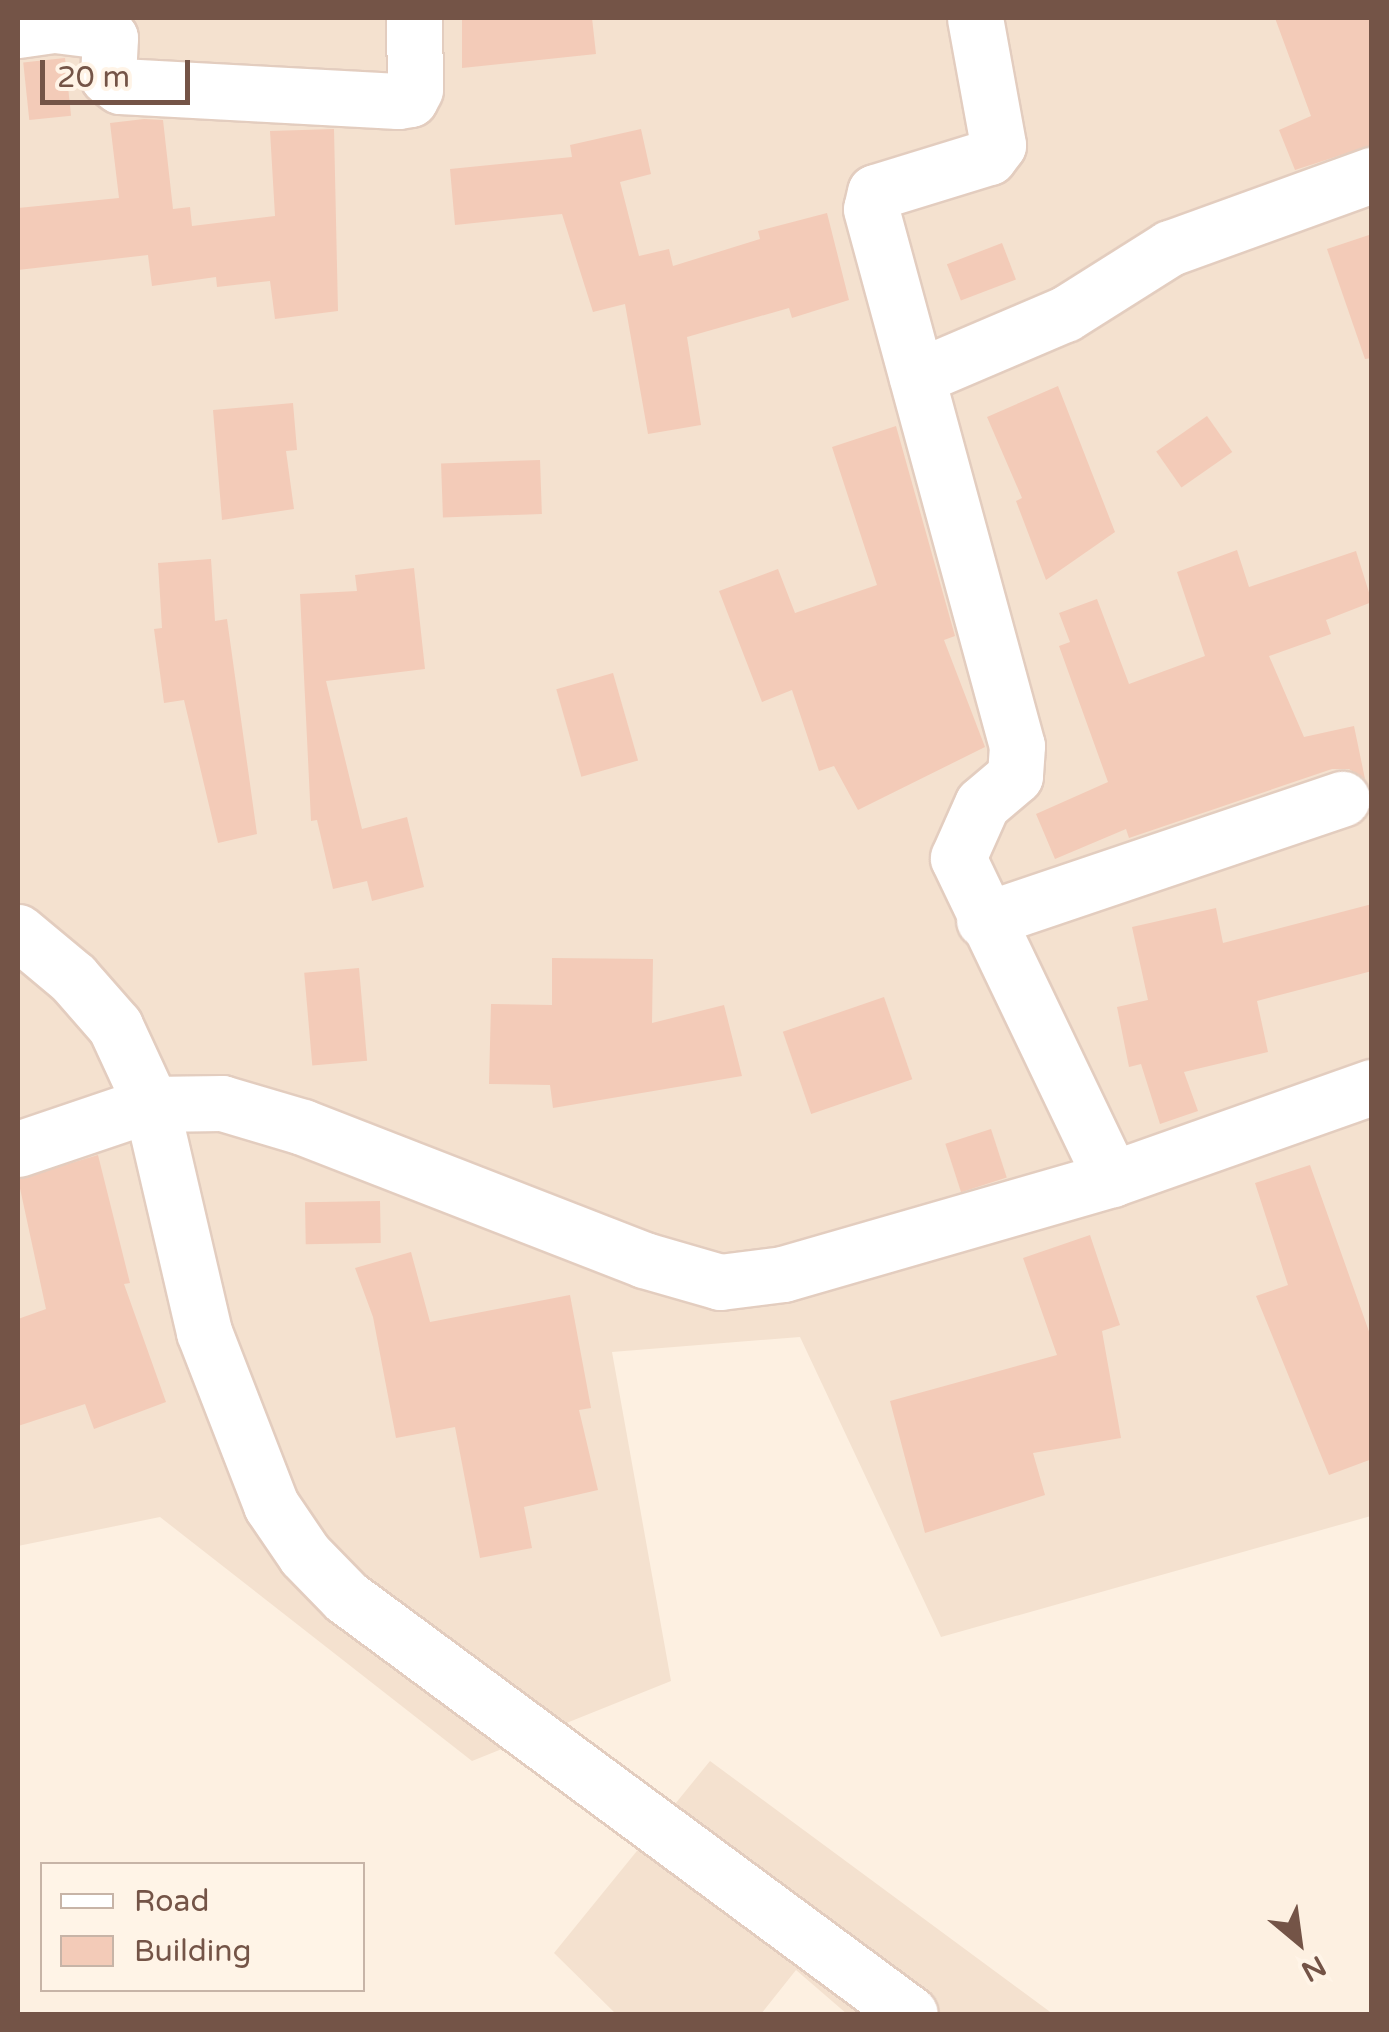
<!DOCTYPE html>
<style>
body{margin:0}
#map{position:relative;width:1389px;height:2032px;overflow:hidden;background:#fdf0e1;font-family:"Varela Round",sans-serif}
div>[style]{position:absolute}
.residential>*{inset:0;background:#f4e1cf}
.building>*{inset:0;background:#f3cbb8;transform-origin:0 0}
.roads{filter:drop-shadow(2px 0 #e3cdbf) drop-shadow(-2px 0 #e3cdbf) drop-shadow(0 2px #e3cdbf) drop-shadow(0 -2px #e3cdbf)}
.street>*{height:55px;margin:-27.5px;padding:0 27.5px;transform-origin:27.5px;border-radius:27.5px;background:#fff}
span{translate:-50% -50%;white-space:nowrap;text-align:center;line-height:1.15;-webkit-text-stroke:9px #fff4e7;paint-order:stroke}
.frame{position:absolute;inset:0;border:20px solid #745447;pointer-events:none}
.legend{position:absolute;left:40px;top:1862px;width:325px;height:130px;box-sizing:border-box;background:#fff4e7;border:2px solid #c7b4a7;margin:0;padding:12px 18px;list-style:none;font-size:30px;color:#745447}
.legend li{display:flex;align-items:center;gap:20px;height:50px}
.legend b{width:50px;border:2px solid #c7b4a7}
.north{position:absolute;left:1249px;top:1892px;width:100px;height:100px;-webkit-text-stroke:8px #fff4e7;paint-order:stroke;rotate:151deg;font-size:28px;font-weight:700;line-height:40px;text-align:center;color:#745447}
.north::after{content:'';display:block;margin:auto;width:35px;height:45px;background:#745447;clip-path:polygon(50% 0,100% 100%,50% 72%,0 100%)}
.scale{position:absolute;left:40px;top:60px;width:150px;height:45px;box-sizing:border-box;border:5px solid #745447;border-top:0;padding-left:12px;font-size:30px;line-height:35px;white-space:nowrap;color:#745447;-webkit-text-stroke:8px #fff4e7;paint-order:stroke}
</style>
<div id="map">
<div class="residential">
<div style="clip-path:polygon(18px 18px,1371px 18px,1371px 1516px,941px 1637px,800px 1337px,612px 1352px,671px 1681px,472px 1761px,160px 1517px,18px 1546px)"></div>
<div style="clip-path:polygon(710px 1761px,1053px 2014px,847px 2014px,796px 1970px,761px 2014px,616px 2014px,554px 1953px)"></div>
</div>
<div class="building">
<div style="clip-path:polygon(462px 18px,592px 18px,596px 54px,462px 68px)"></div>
<div style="clip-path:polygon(1275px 18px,1372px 18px,1372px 145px,1295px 170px,1279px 130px,1311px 116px)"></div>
<div style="left:65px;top:58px;width:58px;height:42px;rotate:84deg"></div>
<div style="clip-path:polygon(144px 119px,163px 120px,173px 209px,190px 207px,192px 226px,275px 216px,270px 131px,334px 129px,338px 311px,275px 319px,270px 281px,217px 287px,216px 277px,152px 286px,148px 255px,18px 270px,18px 208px,119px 198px,110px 123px)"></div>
<div style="clip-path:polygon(641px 129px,651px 174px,620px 182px,639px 256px,669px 249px,673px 266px,760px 239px,758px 231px,827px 213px,849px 300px,792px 318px,789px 308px,687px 337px,701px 425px,648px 434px,625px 304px,593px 312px,562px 214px,455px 225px,450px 169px,572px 157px,570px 145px)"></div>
<div style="clip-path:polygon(1372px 234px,1372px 358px,1365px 359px,1327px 249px)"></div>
<div style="left:1002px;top:243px;width:39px;height:59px;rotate:69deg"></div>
<div style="clip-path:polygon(1058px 386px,1115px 532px,1046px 580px,1016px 501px,1022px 498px,987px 417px)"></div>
<div style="clip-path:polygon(293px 403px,297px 450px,286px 451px,294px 509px,222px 520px,213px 410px)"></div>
<div style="left:1207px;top:416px;width:44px;height:62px;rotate:55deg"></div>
<div style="clip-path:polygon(896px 426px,955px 636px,944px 640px,985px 747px,858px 810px,834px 766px,819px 771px,792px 690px,762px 702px,719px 591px,778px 569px,795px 613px,877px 585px,832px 447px)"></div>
<div style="left:540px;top:460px;width:54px;height:99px;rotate:88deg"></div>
<div style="clip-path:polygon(1237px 550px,1249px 587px,1356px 551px,1372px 602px,1326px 620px,1331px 634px,1269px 656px,1304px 737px,1354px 726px,1365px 779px,1349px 769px,1332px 769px,1129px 838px,1126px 829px,1055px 859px,1036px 814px,1108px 782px,1059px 646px,1070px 642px,1059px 613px,1097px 599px,1129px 684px,1205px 656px,1177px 572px)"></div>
<div style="clip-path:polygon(211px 559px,215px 621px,227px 619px,257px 834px,218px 843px,184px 700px,164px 703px,154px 629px,162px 628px,158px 563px)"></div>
<div style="clip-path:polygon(414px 568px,425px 669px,326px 681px,362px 829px,407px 817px,424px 887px,372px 901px,367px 881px,333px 889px,317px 820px,311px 821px,300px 594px,357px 591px,355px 575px)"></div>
<div style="left:613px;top:673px;width:91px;height:59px;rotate:74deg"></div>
<div style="clip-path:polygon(1372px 904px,1372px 971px,1257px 1001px,1268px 1052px,1184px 1072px,1198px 1111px,1160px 1124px,1141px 1064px,1129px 1067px,1117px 1007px,1148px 1000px,1132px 927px,1216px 908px,1223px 943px)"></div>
<div style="clip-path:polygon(552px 958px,653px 959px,652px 1023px,724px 1005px,742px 1076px,553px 1108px,550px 1085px,489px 1084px,491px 1004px,552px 1005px)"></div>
<div style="left:359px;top:968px;width:93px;height:55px;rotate:85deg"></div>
<div style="left:884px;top:997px;width:87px;height:107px;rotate:71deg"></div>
<div style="left:991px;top:1129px;width:51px;height:48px;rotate:72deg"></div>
<div style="clip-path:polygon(98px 1155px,130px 1283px,124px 1284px,166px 1402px,94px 1429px,85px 1404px,18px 1426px,18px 1319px,46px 1309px,18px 1179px)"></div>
<div style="clip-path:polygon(1310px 1165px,1372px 1340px,1372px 1459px,1329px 1475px,1256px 1296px,1288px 1285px,1255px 1183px)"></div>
<div style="left:380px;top:1201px;width:42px;height:75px;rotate:89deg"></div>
<div style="clip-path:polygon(1090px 1235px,1120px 1325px,1102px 1331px,1121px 1438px,1033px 1453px,1045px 1495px,925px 1533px,890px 1401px,1057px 1355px,1023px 1258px)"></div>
<div style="clip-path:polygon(411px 1252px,430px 1322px,570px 1295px,591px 1408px,579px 1410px,598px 1490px,524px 1507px,532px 1548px,480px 1558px,455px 1427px,396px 1438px,373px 1317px,355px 1268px)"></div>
</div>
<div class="roads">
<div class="street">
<div style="left:975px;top:18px;width:129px;rotate:79.7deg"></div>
<div style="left:998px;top:145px;width:15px;rotate:127deg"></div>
<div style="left:989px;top:157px;width:119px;rotate:162.9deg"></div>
<div style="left:875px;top:192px;width:17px;rotate:103deg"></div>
<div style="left:871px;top:209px;width:556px;rotate:74.79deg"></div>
<div style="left:1017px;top:746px;width:30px;rotate:94deg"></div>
<div style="left:1015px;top:776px;width:43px;rotate:139.7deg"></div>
<div style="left:982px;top:804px;width:59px;rotate:114deg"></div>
<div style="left:958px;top:858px;width:356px;rotate:64.4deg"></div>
<div style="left:18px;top:30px;width:37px;rotate:-8deg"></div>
<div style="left:55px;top:25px;width:49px;rotate:7deg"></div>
<div style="left:104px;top:31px;width:9px;rotate:49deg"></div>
<div style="left:110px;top:38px;width:39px;rotate:93deg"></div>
<div style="left:108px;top:77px;width:15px;rotate:37deg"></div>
<div style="left:120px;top:86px;width:278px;rotate:3.1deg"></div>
<div style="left:398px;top:101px;width:12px;rotate:-9deg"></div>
<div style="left:410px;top:99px;width:11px;rotate:-63deg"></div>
<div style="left:415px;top:89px;width:71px;rotate:-90.8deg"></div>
<div style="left:917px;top:377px;width:161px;rotate:-23.1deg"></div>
<div style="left:1065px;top:314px;width:124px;rotate:-32.2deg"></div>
<div style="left:1170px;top:248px;width:215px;rotate:-19.9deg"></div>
<div style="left:984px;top:920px;width:378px;rotate:-18.7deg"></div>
<div style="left:18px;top:932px;width:72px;rotate:39.9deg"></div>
<div style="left:73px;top:978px;width:64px;rotate:48.8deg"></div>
<div style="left:115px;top:1026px;width:86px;rotate:65.2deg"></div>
<div style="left:151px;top:1104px;width:234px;rotate:76.9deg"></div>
<div style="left:204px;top:1332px;width:186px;rotate:68.8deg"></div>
<div style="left:271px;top:1505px;width:60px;rotate:55.8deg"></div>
<div style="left:305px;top:1555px;width:59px;rotate:45.7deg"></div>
<div style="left:346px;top:1597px;width:701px;rotate:36.48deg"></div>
<div style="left:18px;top:1149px;width:140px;rotate:-18.7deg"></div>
<div style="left:151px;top:1104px;width:71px;rotate:-0.8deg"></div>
<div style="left:222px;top:1103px;width:84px;rotate:16.5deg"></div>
<div style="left:303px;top:1127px;width:366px;rotate:21.3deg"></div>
<div style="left:644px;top:1260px;width:79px;rotate:16.1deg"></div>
<div style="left:720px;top:1282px;width:64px;rotate:-7.2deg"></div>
<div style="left:783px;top:1274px;width:342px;rotate:-16.1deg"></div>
<div style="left:1112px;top:1179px;width:276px;rotate:-19.5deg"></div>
</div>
</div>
<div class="frame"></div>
<ul class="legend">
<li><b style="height:12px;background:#fff"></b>Road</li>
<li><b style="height:28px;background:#f3cbb8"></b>Building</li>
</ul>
<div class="north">N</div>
<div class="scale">20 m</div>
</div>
